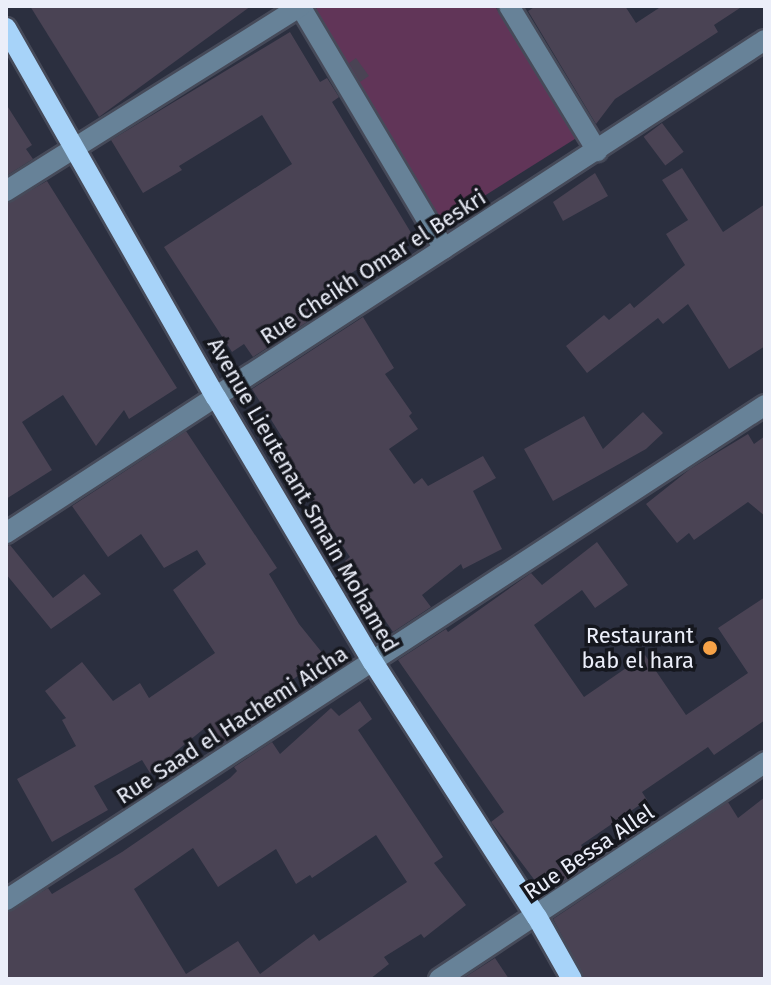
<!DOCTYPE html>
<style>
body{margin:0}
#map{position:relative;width:771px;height:985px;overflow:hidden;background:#2b2f3f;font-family:"Fira Sans",sans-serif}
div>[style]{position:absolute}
.green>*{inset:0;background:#613558}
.building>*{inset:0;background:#4a4354;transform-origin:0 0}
.roads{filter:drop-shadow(2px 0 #464a59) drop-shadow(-2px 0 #464a59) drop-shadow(0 2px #464a59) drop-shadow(0 -2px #464a59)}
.minor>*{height:20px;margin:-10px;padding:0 10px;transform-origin:10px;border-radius:10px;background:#678298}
.major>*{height:20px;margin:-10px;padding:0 10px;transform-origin:10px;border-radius:10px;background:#a7d3f9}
.dots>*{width:22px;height:22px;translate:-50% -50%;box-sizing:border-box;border:4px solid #15171e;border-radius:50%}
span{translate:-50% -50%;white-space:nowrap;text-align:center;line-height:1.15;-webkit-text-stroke:7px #15171e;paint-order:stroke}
.street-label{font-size:22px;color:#ebeef9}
.poi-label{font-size:22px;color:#ebeef9}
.right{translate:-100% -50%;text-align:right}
.frame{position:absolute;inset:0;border:8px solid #ebeef9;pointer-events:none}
</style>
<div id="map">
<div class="green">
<div style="clip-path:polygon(320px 6px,495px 6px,578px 137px,443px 222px,311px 12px)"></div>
</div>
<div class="building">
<div style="clip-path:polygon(30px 6px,251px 6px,99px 117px)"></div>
<div style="clip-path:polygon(536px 6px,625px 6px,636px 23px,662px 6px,743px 6px,714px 25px,718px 32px,615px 99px,596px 124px,528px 11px)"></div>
<div style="clip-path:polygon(290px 32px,320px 82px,327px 78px,339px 97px,332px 102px,413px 236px,348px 275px,341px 282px,349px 295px,253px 357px,244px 344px,232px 352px,164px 247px,292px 164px,262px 115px,179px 166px,182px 170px,143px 193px,111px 140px)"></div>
<div style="clip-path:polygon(356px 58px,369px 76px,360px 82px,349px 63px)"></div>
<div style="clip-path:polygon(6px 104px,32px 145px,26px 149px,33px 159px,6px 176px)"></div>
<div style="left:662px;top:123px;width:36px;height:23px;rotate:53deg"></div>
<div style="clip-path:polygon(682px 168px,723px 232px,765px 204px,765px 346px,729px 369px,688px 304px,663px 324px,658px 318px,587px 373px,566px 346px,604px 315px,609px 320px,630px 303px,634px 308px,685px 265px,666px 234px,688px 220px,662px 180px)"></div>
<div style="clip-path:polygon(595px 173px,608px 196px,563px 221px,553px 202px)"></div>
<div style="clip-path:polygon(47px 181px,177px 388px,129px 419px,124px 410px,96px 446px,63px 395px,22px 422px,52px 470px,6px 499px,6px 204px)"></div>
<div style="clip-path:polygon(363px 317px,394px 368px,385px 374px,412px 413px,409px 416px,418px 429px,389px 449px,414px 484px,422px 478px,428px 486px,483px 456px,496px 478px,473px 491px,502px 549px,463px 569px,461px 564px,422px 595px,431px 607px,393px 632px,345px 561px,350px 557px,278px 447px,285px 442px,252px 389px)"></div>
<div style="clip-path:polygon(643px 412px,663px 433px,646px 449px,553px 501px,524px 449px,584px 416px,603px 449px)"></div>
<div style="clip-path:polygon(186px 431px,277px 568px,269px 574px,299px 624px,324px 655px,252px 712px,258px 720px,219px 746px,206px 727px,174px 753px,176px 757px,150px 773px,142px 760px,94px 786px,108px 810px,52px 842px,17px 779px,76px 746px,62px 720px,66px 718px,45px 691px,82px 662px,113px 701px,140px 683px,149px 698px,215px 653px,173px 590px,206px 564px,197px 550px,164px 568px,141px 534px,108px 557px,72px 506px)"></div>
<div style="clip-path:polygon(748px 434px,754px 444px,765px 436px,765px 516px,748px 502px,694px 540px,689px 533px,677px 543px,646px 504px,690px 469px)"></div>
<div style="clip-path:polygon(597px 542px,628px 585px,595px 608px,582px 590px,534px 625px,584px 697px,645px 655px,686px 715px,748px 673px,718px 628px,765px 597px,765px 720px,714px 755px,708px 747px,642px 792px,647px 800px,581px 845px,592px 862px,539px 897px,534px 889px,539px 886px,491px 822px,504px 812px,398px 660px,446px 629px,448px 632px,531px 573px,542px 585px)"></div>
<div style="clip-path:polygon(10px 545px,53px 598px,84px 574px,101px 594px,51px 629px,6px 574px,6px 546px)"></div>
<div style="clip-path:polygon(evenodd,360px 701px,372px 719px,358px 730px,443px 857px,434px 863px,466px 905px,424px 938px,421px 934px,384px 957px,389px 964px,370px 979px,6px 979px,6px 913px,48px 888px,52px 894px,122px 852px,230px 778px,237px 771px,234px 767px,272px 742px,280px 754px,331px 708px,339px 716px,360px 701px,376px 835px,407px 882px,319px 941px,314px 934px,260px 974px,238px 941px,186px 974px,134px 889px,193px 848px,218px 887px,276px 849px,296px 884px,310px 875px,312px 878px,376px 835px)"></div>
<div style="clip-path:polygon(765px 797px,765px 979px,585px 979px,553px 919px,728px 802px,738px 818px)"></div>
<div style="clip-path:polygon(495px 958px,509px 979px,462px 979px)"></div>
</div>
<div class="roads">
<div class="minor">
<div style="left:300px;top:6px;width:282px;rotate:59.3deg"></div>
<div style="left:509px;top:6px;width:170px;rotate:58.7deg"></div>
<div style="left:6px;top:191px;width:348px;rotate:-32.1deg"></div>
<div style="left:6px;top:533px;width:905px;rotate:-33.01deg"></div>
<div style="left:6px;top:900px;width:906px;rotate:-33.11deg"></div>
<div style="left:439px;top:979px;width:392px;rotate:-33.6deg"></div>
</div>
<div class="major">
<div style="left:6px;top:28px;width:425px;rotate:60.4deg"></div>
<div style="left:216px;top:397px;width:308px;rotate:59.4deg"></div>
<div style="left:373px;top:662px;width:303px;rotate:57.3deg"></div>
<div style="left:537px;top:917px;width:71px;rotate:60.6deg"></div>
</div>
</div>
<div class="dots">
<div style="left:710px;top:648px;background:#f6a247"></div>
</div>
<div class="street-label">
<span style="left:373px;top:267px;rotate:-33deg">Rue Cheikh Omar el Beskri</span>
<span style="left:303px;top:495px;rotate:60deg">Avenue Lieutenant Smain Mohamed</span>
<span style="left:232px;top:725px;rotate:-33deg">Rue Saad el Hachemi Aicha</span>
<span style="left:589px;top:852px;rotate:-34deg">Rue Bessa Allel</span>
</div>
<div class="poi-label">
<span class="right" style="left:694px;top:648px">Restaurant<br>bab el hara</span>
</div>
<div class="frame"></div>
</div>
